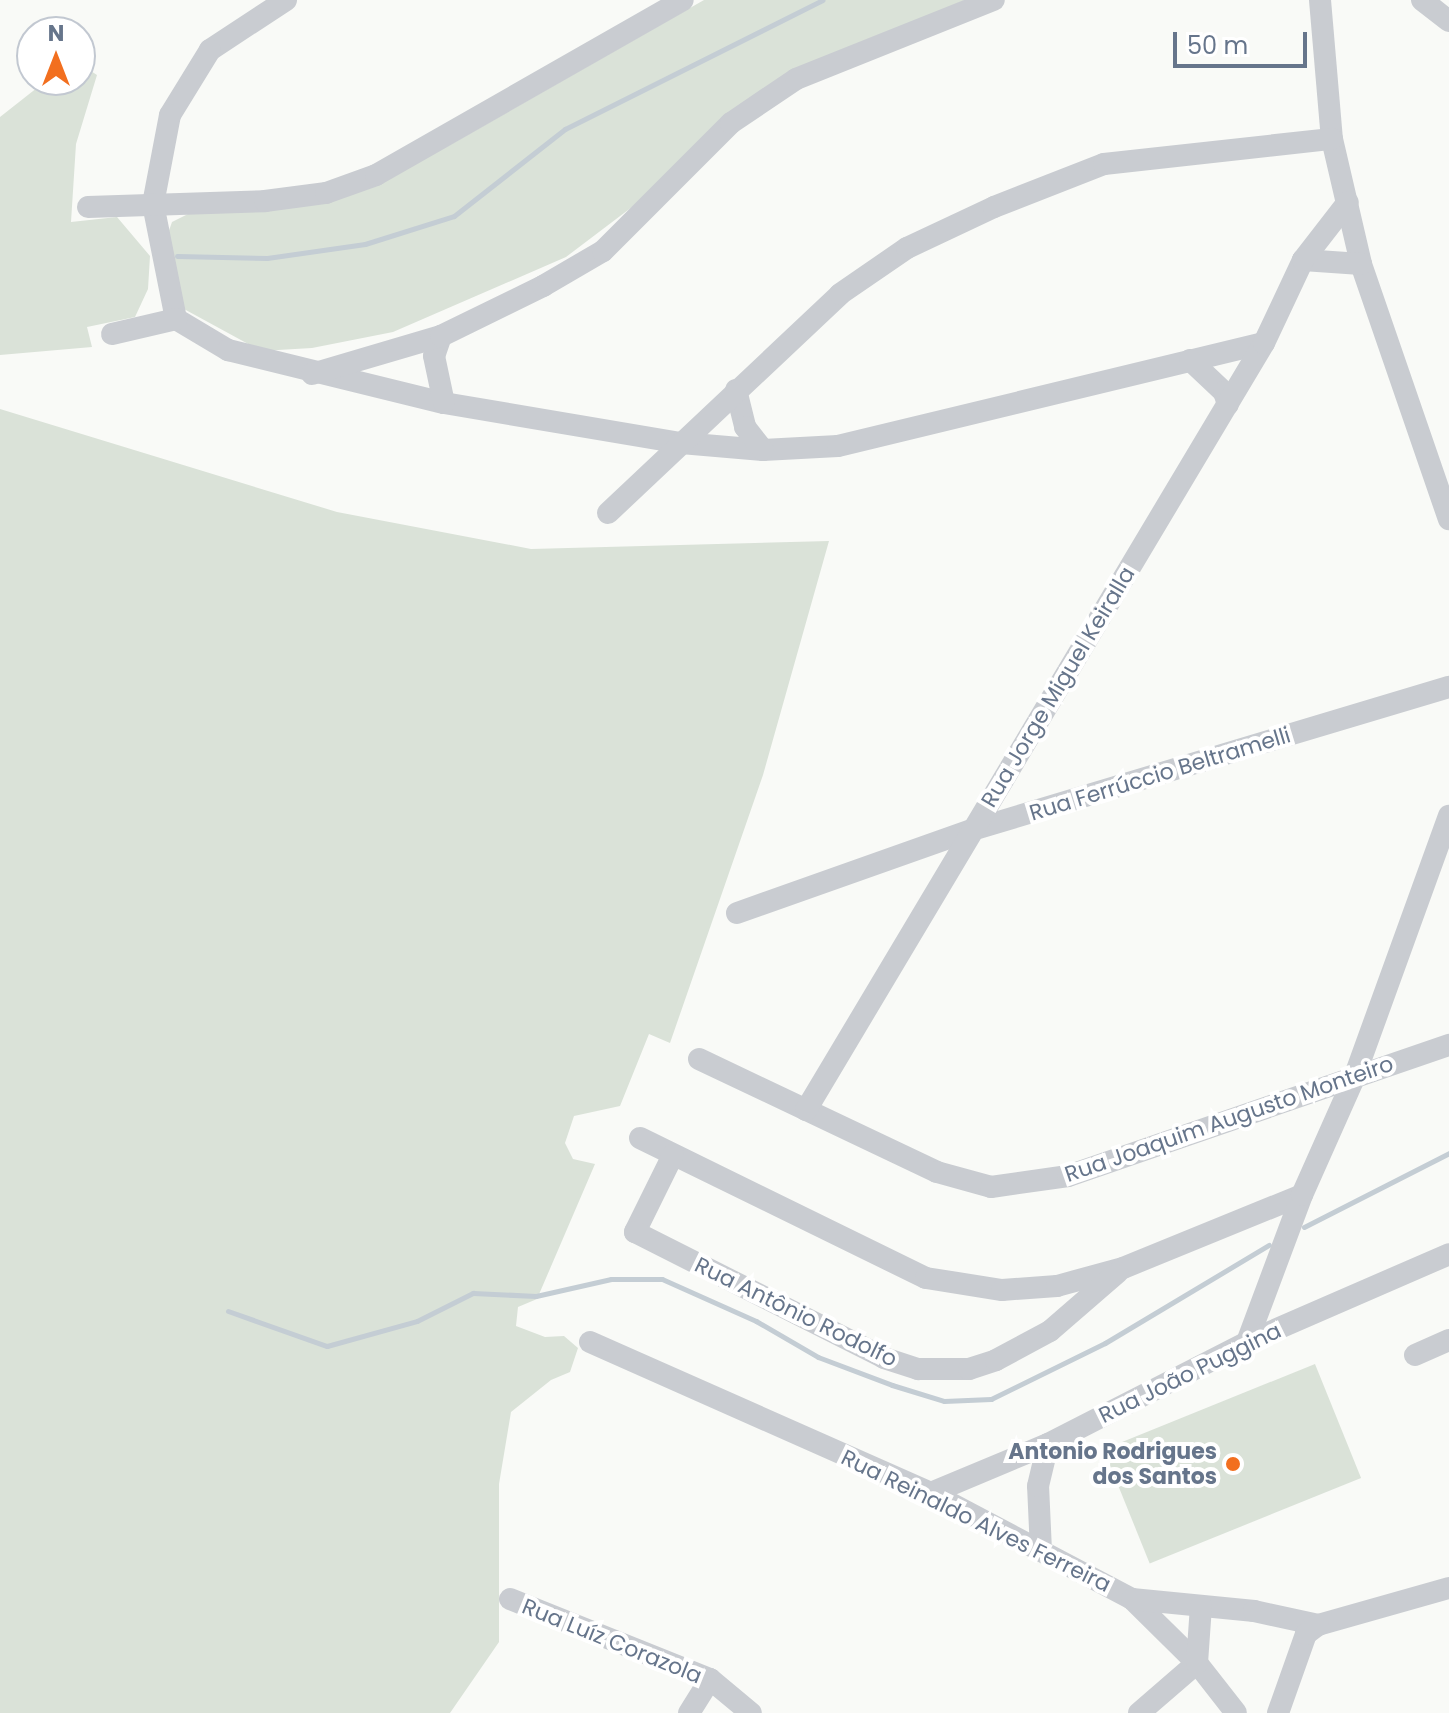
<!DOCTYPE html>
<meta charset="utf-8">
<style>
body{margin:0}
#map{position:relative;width:1449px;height:1713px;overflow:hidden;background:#f9faf7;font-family:Poppins,sans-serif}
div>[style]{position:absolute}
.green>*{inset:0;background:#dae2d8;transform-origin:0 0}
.stream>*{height:5px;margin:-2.5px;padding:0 2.5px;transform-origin:2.5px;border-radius:2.5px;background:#c4cdd4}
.minor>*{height:22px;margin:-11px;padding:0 11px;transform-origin:11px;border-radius:11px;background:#c9ccd1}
.dots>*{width:22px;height:22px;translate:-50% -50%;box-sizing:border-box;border:4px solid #fff;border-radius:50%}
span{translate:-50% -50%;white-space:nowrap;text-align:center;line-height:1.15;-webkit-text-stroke:8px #fff;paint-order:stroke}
.street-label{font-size:22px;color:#66758b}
.poi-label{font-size:22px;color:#66758b;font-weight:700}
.right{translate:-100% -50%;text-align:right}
.north{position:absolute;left:16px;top:16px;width:80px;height:80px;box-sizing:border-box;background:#fff;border:2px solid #c2c8d1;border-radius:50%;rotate:0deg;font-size:22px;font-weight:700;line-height:32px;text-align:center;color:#66758b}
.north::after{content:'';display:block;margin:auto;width:28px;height:36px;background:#f26f1f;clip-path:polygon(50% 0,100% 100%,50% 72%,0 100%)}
.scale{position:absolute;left:1173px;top:32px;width:134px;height:36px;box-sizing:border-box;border:4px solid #66758b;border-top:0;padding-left:10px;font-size:24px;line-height:28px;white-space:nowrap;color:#66758b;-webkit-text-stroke:6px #fff;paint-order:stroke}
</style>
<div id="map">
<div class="green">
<div style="clip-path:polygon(704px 0,965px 0,826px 60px,566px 257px,393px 332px,312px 348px,261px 351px,184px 309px,165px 242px,172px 222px,192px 212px,266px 207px,448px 146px)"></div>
<div style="clip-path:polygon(80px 64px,97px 75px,76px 144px,71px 222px,117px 217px,150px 256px,148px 289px,135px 317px,87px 327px,92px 347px,0 355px,0 117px,47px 80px,80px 80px)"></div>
<div style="clip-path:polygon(0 409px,337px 512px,531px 549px,829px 541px,763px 775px,670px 1043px,649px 1034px,620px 1106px,574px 1116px,565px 1143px,573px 1159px,595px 1164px,537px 1299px,518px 1307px,516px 1326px,545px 1337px,564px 1336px,578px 1348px,570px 1372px,551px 1380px,511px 1412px,499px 1484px,499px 1642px,450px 1713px,0 1713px)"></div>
<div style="left:1315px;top:1364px;width:123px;height:228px;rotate:68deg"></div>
</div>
<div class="stream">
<div style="left:177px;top:256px;width:90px;rotate:1.3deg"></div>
<div style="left:267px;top:258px;width:99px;rotate:-8.1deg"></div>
<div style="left:365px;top:244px;width:93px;rotate:-17.5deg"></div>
<div style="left:454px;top:216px;width:141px;rotate:-38.1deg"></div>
<div style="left:565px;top:129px;width:288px;rotate:-26.6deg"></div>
<div style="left:1304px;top:1227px;width:163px;rotate:-27deg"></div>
<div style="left:228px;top:1311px;width:105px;rotate:19.5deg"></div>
<div style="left:327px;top:1346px;width:93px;rotate:-15.5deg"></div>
<div style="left:417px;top:1321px;width:63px;rotate:-26.6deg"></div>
<div style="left:473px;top:1293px;width:63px;rotate:2.7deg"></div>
<div style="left:536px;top:1296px;width:77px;rotate:-12.8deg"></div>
<div style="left:611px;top:1279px;width:51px"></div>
<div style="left:662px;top:1279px;width:103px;rotate:24.1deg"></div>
<div style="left:756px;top:1321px;width:72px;rotate:30.1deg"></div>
<div style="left:818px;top:1357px;width:79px;rotate:20.7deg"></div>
<div style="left:892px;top:1385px;width:54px;rotate:17.1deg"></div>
<div style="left:944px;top:1401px;width:47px;rotate:-2.4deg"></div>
<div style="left:991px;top:1399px;width:127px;rotate:-26.2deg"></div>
<div style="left:1105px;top:1343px;width:191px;rotate:-30.9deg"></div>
</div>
<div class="minor">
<div style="left:286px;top:0;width:91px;rotate:146.7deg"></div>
<div style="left:210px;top:50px;width:76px;rotate:121.6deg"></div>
<div style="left:170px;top:115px;width:91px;rotate:100.8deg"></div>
<div style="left:153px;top:204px;width:117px;rotate:78.7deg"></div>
<div style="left:176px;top:319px;width:61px;rotate:30.8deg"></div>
<div style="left:228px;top:350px;width:222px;rotate:13.8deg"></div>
<div style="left:444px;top:403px;width:240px;rotate:9.6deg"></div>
<div style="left:681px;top:443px;width:82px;rotate:4.9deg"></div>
<div style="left:763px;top:450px;width:75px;rotate:-3.1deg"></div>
<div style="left:838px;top:446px;width:438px;rotate:-13.6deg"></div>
<div style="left:1320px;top:0;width:140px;rotate:85.1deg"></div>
<div style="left:1332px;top:139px;width:128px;rotate:76.9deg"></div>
<div style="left:1361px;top:264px;width:270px;rotate:71deg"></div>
<div style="left:1422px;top:0;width:34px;rotate:38deg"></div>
<div style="left:88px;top:207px;width:177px;rotate:-1.9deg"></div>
<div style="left:265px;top:201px;width:62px;rotate:-7.5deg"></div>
<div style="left:326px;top:193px;width:53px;rotate:-19.8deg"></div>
<div style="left:376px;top:175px;width:353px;rotate:-29.7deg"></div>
<div style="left:1303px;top:260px;width:58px;rotate:3.9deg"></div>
<div style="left:112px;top:334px;width:66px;rotate:-13.2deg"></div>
<div style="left:441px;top:336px;width:21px;rotate:109deg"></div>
<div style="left:434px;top:356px;width:48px;rotate:78deg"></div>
<div style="left:1190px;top:360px;width:47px;rotate:43.3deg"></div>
<div style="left:1224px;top:392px;width:13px;rotate:72deg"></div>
<div style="left:312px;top:374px;width:134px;rotate:-16.4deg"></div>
<div style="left:441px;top:336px;width:114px;rotate:-26.1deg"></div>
<div style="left:543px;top:286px;width:69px;rotate:-30.3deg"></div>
<div style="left:603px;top:251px;width:181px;rotate:-45deg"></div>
<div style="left:731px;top:123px;width:78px;rotate:-34.1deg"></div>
<div style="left:796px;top:79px;width:213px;rotate:-21.8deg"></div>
<div style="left:736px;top:390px;width:38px;rotate:76deg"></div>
<div style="left:745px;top:427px;width:29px;rotate:52deg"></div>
<div style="left:608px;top:513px;width:319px;rotate:-43.3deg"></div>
<div style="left:840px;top:294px;width:81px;rotate:-34.5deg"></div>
<div style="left:907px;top:248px;width:96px;rotate:-25.2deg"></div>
<div style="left:994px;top:207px;width:118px;rotate:-21.4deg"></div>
<div style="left:1104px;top:164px;width:229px;rotate:-6.3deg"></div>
<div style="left:737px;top:913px;width:249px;rotate:-19.5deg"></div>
<div style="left:972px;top:830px;width:498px;rotate:-16.7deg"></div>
<div style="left:699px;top:1059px;width:263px;rotate:25.4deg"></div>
<div style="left:937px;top:1172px;width:56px;rotate:15.5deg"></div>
<div style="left:991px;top:1187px;width:78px;rotate:-8.1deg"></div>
<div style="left:1068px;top:1176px;width:403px;rotate:-19deg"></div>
<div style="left:806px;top:1110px;width:893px;rotate:-59.16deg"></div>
<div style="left:1264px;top:343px;width:92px;rotate:-64.8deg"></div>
<div style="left:1303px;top:260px;width:73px;rotate:-52.2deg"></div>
<div style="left:640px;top:1138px;width:318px;rotate:26.1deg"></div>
<div style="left:926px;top:1278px;width:77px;rotate:9deg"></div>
<div style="left:1002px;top:1290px;width:55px;rotate:-4.2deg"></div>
<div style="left:1057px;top:1286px;width:68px;rotate:-15.3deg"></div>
<div style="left:1123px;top:1268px;width:193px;rotate:-22.2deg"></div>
<div style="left:673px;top:1155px;width:86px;rotate:116.3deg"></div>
<div style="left:635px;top:1232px;width:279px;rotate:26.8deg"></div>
<div style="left:884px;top:1358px;width:36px;rotate:18deg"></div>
<div style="left:918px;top:1369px;width:51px"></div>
<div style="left:969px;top:1369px;width:28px;rotate:-18deg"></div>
<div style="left:996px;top:1360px;width:61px;rotate:-28.2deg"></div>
<div style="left:1050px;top:1331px;width:89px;rotate:-40.9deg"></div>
<div style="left:590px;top:1342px;width:373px;rotate:23.9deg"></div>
<div style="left:931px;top:1493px;width:227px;rotate:27.8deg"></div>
<div style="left:1132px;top:1599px;width:91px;rotate:44.6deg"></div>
<div style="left:1197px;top:1663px;width:63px;rotate:52deg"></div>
<div style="left:1247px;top:1342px;width:157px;rotate:-69.5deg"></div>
<div style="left:1302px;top:1195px;width:128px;rotate:-66deg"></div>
<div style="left:1354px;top:1078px;width:279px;rotate:-70.1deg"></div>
<div style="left:1415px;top:1355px;width:37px;rotate:-24deg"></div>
<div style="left:931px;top:1493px;width:127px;rotate:-22.7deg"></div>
<div style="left:1048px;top:1444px;width:224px;rotate:-27.1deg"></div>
<div style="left:1247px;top:1342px;width:220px;rotate:-23.5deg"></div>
<div style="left:1041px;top:1551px;width:65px;rotate:-92.6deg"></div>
<div style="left:1038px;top:1486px;width:43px;rotate:-76.6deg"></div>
<div style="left:510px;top:1599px;width:215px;rotate:21.8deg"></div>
<div style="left:710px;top:1679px;width:53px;rotate:39.7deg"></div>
<div style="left:1132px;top:1599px;width:123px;rotate:5.6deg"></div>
<div style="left:1254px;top:1611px;width:66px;rotate:12.3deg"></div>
<div style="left:1318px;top:1625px;width:136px;rotate:-15.8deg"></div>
<div style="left:689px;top:1713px;width:40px;rotate:-58deg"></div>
<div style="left:1139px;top:1713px;width:77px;rotate:-40.8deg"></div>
<div style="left:1197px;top:1663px;width:57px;rotate:-86deg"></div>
<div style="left:1278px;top:1713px;width:84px;rotate:-70.5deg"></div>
<div style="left:1306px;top:1634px;width:15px;rotate:-37deg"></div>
</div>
<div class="dots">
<div style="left:1233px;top:1464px;background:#f26f1f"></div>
</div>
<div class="street-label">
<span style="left:1058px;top:687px;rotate:-59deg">Rua Jorge Miguel Keiralla</span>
<span style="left:1160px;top:774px;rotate:-17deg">Rua Ferrúccio Beltramelli</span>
<span style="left:1229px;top:1119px;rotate:-19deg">Rua Joaquim Augusto Monteiro</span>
<span style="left:796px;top:1312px;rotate:26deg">Rua Antônio Rodolfo</span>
<span style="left:1190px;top:1373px;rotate:-26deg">Rua João Puggina</span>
<span style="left:976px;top:1521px;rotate:26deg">Rua Reinaldo Alves Ferreira</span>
<span style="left:612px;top:1641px;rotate:22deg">Rua Luíz Corazola</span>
</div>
<div class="poi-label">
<span class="right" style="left:1217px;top:1464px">Antonio Rodrigues<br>dos Santos</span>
</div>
<div class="north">N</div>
<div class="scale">50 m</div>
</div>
